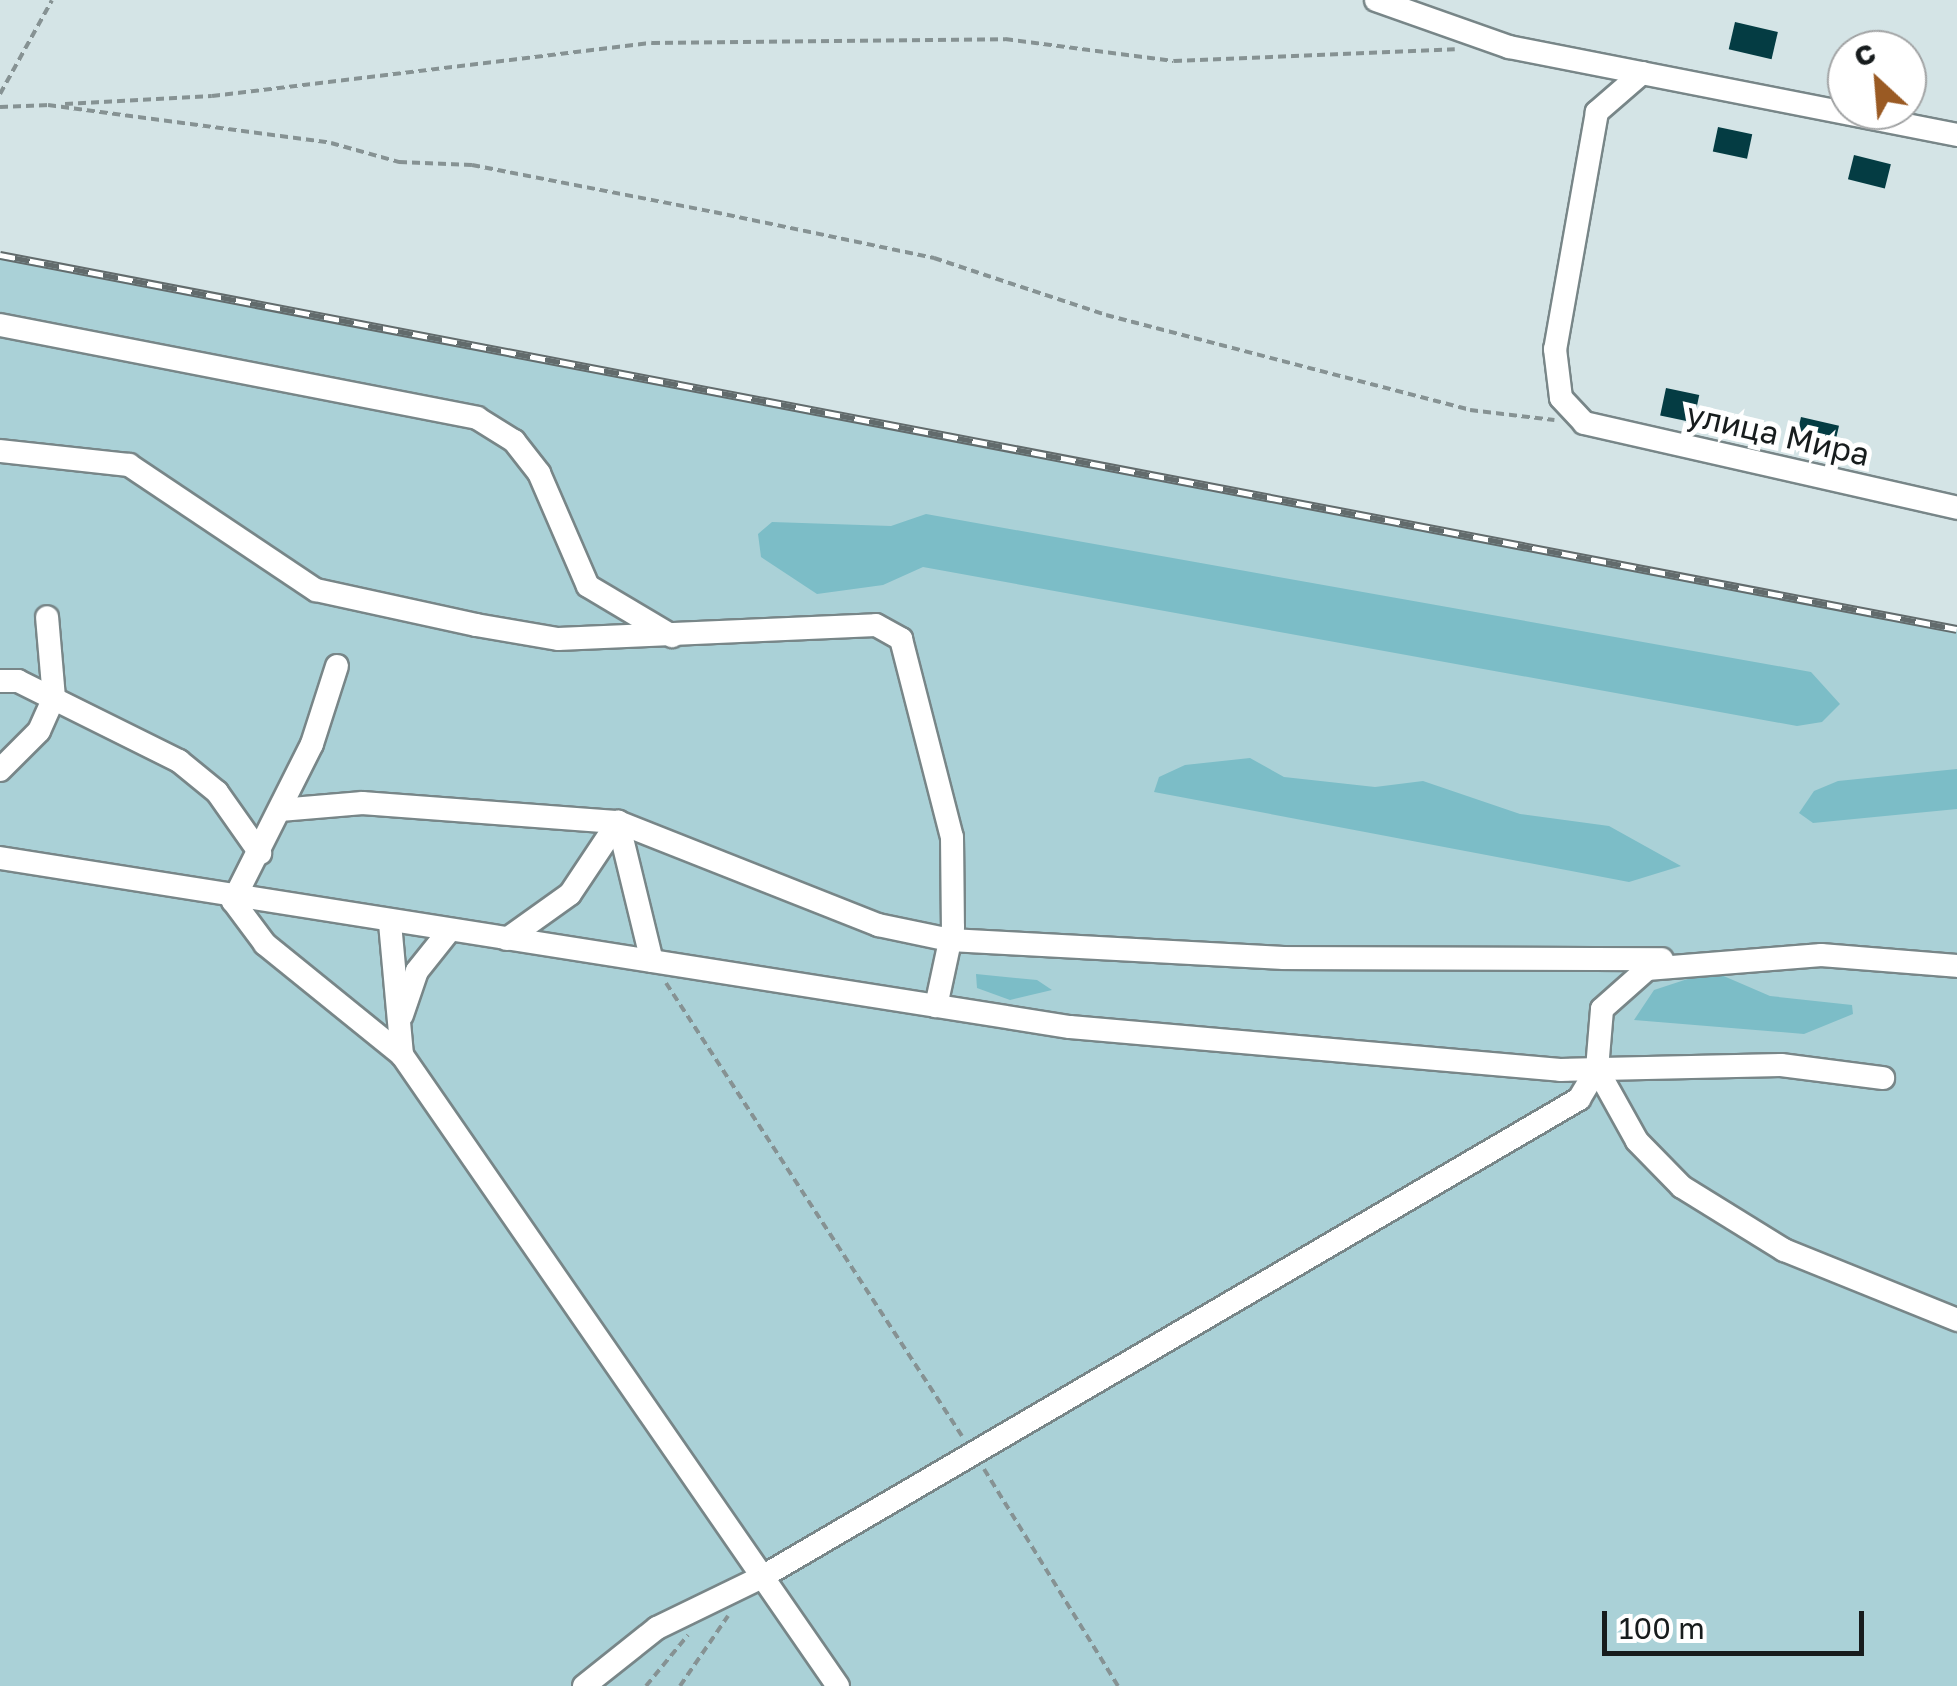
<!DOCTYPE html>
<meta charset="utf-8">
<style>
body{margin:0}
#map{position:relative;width:1957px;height:1686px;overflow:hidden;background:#d4e4e6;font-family:"Golos Text",sans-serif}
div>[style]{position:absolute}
.green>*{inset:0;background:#aad1d7}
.forest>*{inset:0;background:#7cbdc7}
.building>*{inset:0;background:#043c43;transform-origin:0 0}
.path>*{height:4px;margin-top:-2px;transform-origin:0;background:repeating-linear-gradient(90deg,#869293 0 8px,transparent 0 13px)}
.roads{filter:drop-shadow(2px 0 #788688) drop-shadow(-2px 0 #788688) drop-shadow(0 2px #788688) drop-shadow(0 -2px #788688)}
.minor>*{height:22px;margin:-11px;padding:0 11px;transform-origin:11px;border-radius:11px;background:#fff}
.rail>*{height:9px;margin-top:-4.5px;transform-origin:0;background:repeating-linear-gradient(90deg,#fff 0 15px,#626b6c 0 30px);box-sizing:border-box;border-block:2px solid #626b6c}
span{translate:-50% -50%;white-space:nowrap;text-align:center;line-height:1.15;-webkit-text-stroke:10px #fff;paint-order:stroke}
.street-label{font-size:32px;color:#171c1d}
.north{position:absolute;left:1827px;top:30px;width:100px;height:100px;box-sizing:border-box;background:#fff;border:2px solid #a2a4a5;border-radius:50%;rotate:334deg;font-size:28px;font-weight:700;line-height:40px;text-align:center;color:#171c1d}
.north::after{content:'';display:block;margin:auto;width:35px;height:45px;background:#9a5a23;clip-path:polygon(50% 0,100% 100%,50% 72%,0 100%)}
.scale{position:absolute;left:1602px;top:1611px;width:262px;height:45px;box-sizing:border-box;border:5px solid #171c1d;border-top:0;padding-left:12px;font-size:30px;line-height:35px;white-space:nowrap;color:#171c1d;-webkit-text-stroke:8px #fff;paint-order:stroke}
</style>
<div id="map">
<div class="green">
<div style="clip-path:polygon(0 255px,1957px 629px,1957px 1686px,0 1686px)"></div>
</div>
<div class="forest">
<div style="clip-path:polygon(926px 514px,1811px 672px,1840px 704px,1822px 722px,1797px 726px,923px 567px,883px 585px,817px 594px,761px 557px,758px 534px,772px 522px,891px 526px)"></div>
<div style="clip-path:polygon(1250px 758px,1284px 777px,1375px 787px,1423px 781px,1520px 814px,1609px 826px,1681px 866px,1629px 882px,1154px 792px,1159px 777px,1185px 765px)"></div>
<div style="clip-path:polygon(1957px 769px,1957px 809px,1813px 823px,1799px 813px,1814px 791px,1838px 781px)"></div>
<div style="clip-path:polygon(1712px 971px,1770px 996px,1852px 1005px,1853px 1014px,1804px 1034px,1634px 1020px,1654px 990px)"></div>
<div style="clip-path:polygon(976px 974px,1037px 980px,1052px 990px,1010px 1000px,977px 988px)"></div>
</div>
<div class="building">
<div style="left:1735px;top:22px;width:44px;height:28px;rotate:13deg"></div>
<div style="left:1718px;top:127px;width:35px;height:25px;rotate:12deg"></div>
<div style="left:1854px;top:155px;width:38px;height:25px;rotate:14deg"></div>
<div style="left:1666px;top:388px;width:34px;height:28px;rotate:12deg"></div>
<div style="left:1801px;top:417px;width:39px;height:26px;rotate:13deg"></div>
</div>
<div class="path">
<div style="left:0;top:94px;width:107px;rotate:-61deg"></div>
<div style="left:65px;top:104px;width:147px;rotate:-3.1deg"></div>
<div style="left:212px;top:96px;width:443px;rotate:-6.9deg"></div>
<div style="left:652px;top:43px;width:353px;rotate:-0.6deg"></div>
<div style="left:1005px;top:39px;width:170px;rotate:7.4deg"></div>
<div style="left:1174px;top:61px;width:281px;rotate:-2.4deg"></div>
<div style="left:48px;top:105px;width:286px;rotate:7.6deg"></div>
<div style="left:331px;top:143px;width:71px;rotate:15.6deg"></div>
<div style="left:399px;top:162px;width:73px;rotate:2.4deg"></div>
<div style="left:472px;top:165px;width:247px;rotate:11deg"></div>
<div style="left:714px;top:212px;width:225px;rotate:11.8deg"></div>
<div style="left:934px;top:258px;width:181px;rotate:18.3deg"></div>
<div style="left:1106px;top:315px;width:376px;rotate:14.6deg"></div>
<div style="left:1470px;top:410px;width:85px;rotate:6.8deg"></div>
<div style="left:0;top:107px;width:50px;rotate:-2.3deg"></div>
<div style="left:666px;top:983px;width:541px;rotate:56.84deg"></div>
<div style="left:984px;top:1469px;width:255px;rotate:58.3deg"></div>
<div style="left:646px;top:1686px;width:66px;rotate:-50.5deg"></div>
<div style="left:680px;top:1686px;width:85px;rotate:-55.6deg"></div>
</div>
<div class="roads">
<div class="minor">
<div style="left:1376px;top:0;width:141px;rotate:19.5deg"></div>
<div style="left:1509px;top:47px;width:457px;rotate:11.1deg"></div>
<div style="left:1642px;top:73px;width:60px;rotate:139.1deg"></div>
<div style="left:1597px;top:112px;width:241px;rotate:100deg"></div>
<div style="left:1555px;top:349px;width:49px;rotate:83deg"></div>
<div style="left:1561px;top:398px;width:34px;rotate:47deg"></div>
<div style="left:1584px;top:423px;width:383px;rotate:12.8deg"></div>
<div style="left:0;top:325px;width:486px;rotate:11deg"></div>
<div style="left:477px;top:418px;width:44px;rotate:31.9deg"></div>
<div style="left:514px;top:441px;width:41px;rotate:52deg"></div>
<div style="left:539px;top:473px;width:123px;rotate:66.6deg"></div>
<div style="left:588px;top:586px;width:98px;rotate:30.8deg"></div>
<div style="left:0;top:451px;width:130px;rotate:6.2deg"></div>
<div style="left:129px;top:465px;width:225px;rotate:33.8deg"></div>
<div style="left:316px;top:590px;width:164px;rotate:12.3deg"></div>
<div style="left:476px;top:625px;width:83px;rotate:9.7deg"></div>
<div style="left:558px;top:639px;width:318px;rotate:-2.5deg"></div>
<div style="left:876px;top:625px;width:29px;rotate:29deg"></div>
<div style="left:901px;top:639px;width:204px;rotate:75.6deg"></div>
<div style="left:952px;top:837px;width:90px;rotate:89.4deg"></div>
<div style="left:953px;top:927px;width:81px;rotate:102.1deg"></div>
<div style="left:337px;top:666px;width:82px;rotate:107.8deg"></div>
<div style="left:312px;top:744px;width:176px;rotate:116.7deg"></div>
<div style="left:233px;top:901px;width:54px;rotate:53.3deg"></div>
<div style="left:265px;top:944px;width:176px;rotate:39deg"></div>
<div style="left:0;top:681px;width:18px"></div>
<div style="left:18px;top:681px;width:180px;rotate:26.4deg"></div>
<div style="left:179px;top:761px;width:49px;rotate:39.2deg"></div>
<div style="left:217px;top:792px;width:75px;rotate:54.8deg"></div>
<div style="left:0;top:770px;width:55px;rotate:-45deg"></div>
<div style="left:39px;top:731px;width:36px;rotate:-66deg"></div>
<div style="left:54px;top:698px;width:81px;rotate:-94.9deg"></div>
<div style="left:280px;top:810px;width:83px;rotate:-4.8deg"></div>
<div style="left:363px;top:803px;width:256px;rotate:4.3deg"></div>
<div style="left:618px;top:822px;width:280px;rotate:21.6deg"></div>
<div style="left:878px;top:925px;width:74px;rotate:11.8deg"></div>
<div style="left:950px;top:940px;width:334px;rotate:3.1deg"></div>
<div style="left:1284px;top:958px;width:378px;rotate:0.2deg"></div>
<div style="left:0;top:858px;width:1083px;rotate:8.98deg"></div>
<div style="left:1070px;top:1027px;width:492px;rotate:5deg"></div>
<div style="left:1560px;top:1070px;width:221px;rotate:-1.3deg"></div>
<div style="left:1781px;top:1065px;width:103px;rotate:7.3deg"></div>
<div style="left:390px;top:923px;width:133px;rotate:84.8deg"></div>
<div style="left:402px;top:1055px;width:767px;rotate:55.36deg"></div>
<div style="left:507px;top:939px;width:77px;rotate:-35.5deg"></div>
<div style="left:570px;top:894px;width:87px;rotate:-56.3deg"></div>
<div style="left:618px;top:822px;width:143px;rotate:76.3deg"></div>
<div style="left:402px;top:1015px;width:46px;rotate:-71.2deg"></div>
<div style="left:417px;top:971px;width:51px;rotate:-51.3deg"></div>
<div style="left:1597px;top:1069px;width:82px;rotate:60.9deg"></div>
<div style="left:1637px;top:1141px;width:64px;rotate:45.6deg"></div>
<div style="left:1682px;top:1187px;width:120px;rotate:31.7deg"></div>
<div style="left:1784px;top:1250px;width:187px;rotate:22deg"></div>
<div style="left:584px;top:1686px;width:93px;rotate:-38.5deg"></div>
<div style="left:657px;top:1628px;width:117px;rotate:-25.9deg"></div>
<div style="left:762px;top:1577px;width:947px;rotate:-30.33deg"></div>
<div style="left:1579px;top:1099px;width:35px;rotate:-59deg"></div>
<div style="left:1597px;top:1069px;width:60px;rotate:-85.2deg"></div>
<div style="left:1602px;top:1009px;width:60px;rotate:-41.6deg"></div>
<div style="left:1647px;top:969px;width:175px;rotate:-4.6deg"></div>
<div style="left:1821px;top:955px;width:136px;rotate:4.6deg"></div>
</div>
</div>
<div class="rail">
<div style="left:0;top:255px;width:1992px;rotate:10.82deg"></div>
</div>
<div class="street-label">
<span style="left:1778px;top:434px;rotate:13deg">улица Мира</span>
</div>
<div class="north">С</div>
<div class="scale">100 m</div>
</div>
